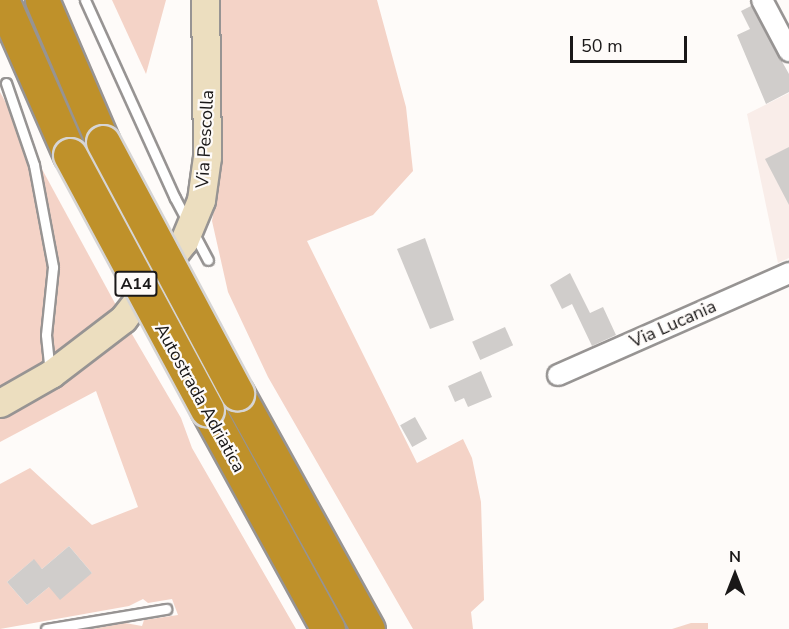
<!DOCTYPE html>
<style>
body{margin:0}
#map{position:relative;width:789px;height:629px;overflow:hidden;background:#fefbf9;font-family:"Nunito Sans",sans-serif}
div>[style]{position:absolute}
.built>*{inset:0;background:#f9ede9}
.green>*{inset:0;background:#f4d3c7}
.building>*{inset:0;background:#d0cdcb;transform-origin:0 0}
.roads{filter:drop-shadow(2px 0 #979493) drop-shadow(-2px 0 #979493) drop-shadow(0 2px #979493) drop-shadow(0 -2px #979493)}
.lane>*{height:9px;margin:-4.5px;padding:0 4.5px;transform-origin:4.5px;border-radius:4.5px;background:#fff}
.street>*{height:20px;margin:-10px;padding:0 10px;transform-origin:10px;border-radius:10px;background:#fff}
.secondary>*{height:27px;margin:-13.5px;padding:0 13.5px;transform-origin:13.5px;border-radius:13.5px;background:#ecdebf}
.highway>*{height:33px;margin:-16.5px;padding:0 16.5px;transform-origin:16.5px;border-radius:16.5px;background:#bf912a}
.bridges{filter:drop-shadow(2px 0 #d6d5d5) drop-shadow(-2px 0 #d6d5d5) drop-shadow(0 2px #d6d5d5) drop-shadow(0 -2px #d6d5d5)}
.highway-bridge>*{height:33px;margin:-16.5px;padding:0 16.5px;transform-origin:16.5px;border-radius:16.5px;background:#bf912a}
span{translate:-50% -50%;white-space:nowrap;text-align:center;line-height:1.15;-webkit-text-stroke:4.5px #fefbf9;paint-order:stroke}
.shield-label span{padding:2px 4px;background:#fefbf9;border:2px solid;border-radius:4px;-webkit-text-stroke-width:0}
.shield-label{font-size:16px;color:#1a1818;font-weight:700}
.street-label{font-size:18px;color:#1a1818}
.north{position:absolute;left:705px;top:545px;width:60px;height:60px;-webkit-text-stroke:4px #fefbf9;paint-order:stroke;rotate:0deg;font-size:16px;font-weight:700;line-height:24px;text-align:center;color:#1a1818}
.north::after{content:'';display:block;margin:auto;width:21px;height:27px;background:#1a1818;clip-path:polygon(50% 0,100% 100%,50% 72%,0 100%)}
.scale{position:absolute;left:570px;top:36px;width:117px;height:27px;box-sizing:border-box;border:3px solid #1a1818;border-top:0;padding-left:8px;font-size:18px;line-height:21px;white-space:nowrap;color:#1a1818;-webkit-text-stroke:4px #fefbf9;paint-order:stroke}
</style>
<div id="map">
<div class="built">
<div style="clip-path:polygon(789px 93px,789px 258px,778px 263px,747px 114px)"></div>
</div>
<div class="green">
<div style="clip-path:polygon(112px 0,166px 0,146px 74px)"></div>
<div style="clip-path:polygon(216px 0,377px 0,406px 107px,413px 171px,373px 215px,307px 241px,417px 463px,463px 439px,472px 458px,481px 502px,484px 600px,471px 612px,473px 629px,413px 629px,268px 377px,228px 292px,212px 221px,223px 152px)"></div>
<div style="clip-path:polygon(0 92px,117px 307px,102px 324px,0 395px)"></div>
<div style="clip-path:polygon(evenodd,129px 329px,181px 418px,192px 448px,296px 629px,92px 629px,125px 623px,142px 626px,144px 620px,178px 615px,172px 599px,148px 603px,143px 599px,129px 606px,0 629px,0 484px,30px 468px,92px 525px,138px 507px,96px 391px,0 442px,0 414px,129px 329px,69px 546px,92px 573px,49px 587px,27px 605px,7px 582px,33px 560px,42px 569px,69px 546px)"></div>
<div style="clip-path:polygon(691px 623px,708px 623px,708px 629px,672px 629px)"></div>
</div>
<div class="building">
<div style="clip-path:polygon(751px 6px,789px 74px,789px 92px,766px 104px,737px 35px,750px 29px,741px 11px)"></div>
<div style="clip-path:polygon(789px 147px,789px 205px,765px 159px)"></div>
<div style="clip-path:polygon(425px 238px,454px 320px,430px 329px,397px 249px)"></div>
<div style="clip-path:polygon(570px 273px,590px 313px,603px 307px,616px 335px,592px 346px,572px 304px,562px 309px,550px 285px)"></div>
<div style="left:505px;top:327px;width:20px;height:36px;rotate:66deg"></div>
<div style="clip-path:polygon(481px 371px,492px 397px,468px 407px,464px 398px,455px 402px,448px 386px)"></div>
<div style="left:415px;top:417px;width:25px;height:17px;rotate:61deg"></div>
<div style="clip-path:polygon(69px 546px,92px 573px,60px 600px,49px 587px,27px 605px,7px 582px,34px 559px,42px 569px)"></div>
</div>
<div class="roads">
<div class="lane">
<div style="left:85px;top:0;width:217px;rotate:65.6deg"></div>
<div style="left:175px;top:198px;width:70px;rotate:62deg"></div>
<div style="left:6px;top:83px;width:87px;rotate:71.1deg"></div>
<div style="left:34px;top:165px;width:104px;rotate:79.4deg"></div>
<div style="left:53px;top:267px;width:68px;rotate:95.9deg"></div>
<div style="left:46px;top:335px;width:36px;rotate:84deg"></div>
<div style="left:46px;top:629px;width:122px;rotate:-9.5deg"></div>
</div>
<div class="street">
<div style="left:762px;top:0;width:58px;rotate:62.1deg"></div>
<div style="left:558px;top:375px;width:253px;rotate:-23.8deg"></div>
</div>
<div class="secondary">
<div style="left:0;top:403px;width:59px;rotate:-29.6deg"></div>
<div style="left:51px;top:374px;width:91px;rotate:-37.4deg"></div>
<div style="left:123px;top:319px;width:99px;rotate:-52deg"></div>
<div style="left:184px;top:241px;width:44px;rotate:-67.5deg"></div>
<div style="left:201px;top:200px;width:43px;rotate:-82.1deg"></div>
<div style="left:207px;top:157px;width:157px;rotate:-90.7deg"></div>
</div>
<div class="highway">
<div style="left:2px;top:0;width:169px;rotate:66.3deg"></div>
<div style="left:42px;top:0;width:155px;rotate:66.8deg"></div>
<div style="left:237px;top:393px;width:270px;rotate:61deg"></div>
<div style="left:207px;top:409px;width:251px;rotate:61.2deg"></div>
</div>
</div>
<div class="bridges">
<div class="highway-bridge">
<div style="left:103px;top:142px;width:285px;rotate:61.9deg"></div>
<div style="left:70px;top:155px;width:289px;rotate:61.7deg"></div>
</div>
</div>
<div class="shield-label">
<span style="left:136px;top:284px">A14</span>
</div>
<div class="street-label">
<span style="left:205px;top:139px;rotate:-87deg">Via Pescolla</span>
<span style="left:673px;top:324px;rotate:-24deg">Via Lucania</span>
<span style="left:200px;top:398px;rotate:61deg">Autostrada Adriatica</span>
</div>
<div class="north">N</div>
<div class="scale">50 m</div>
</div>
